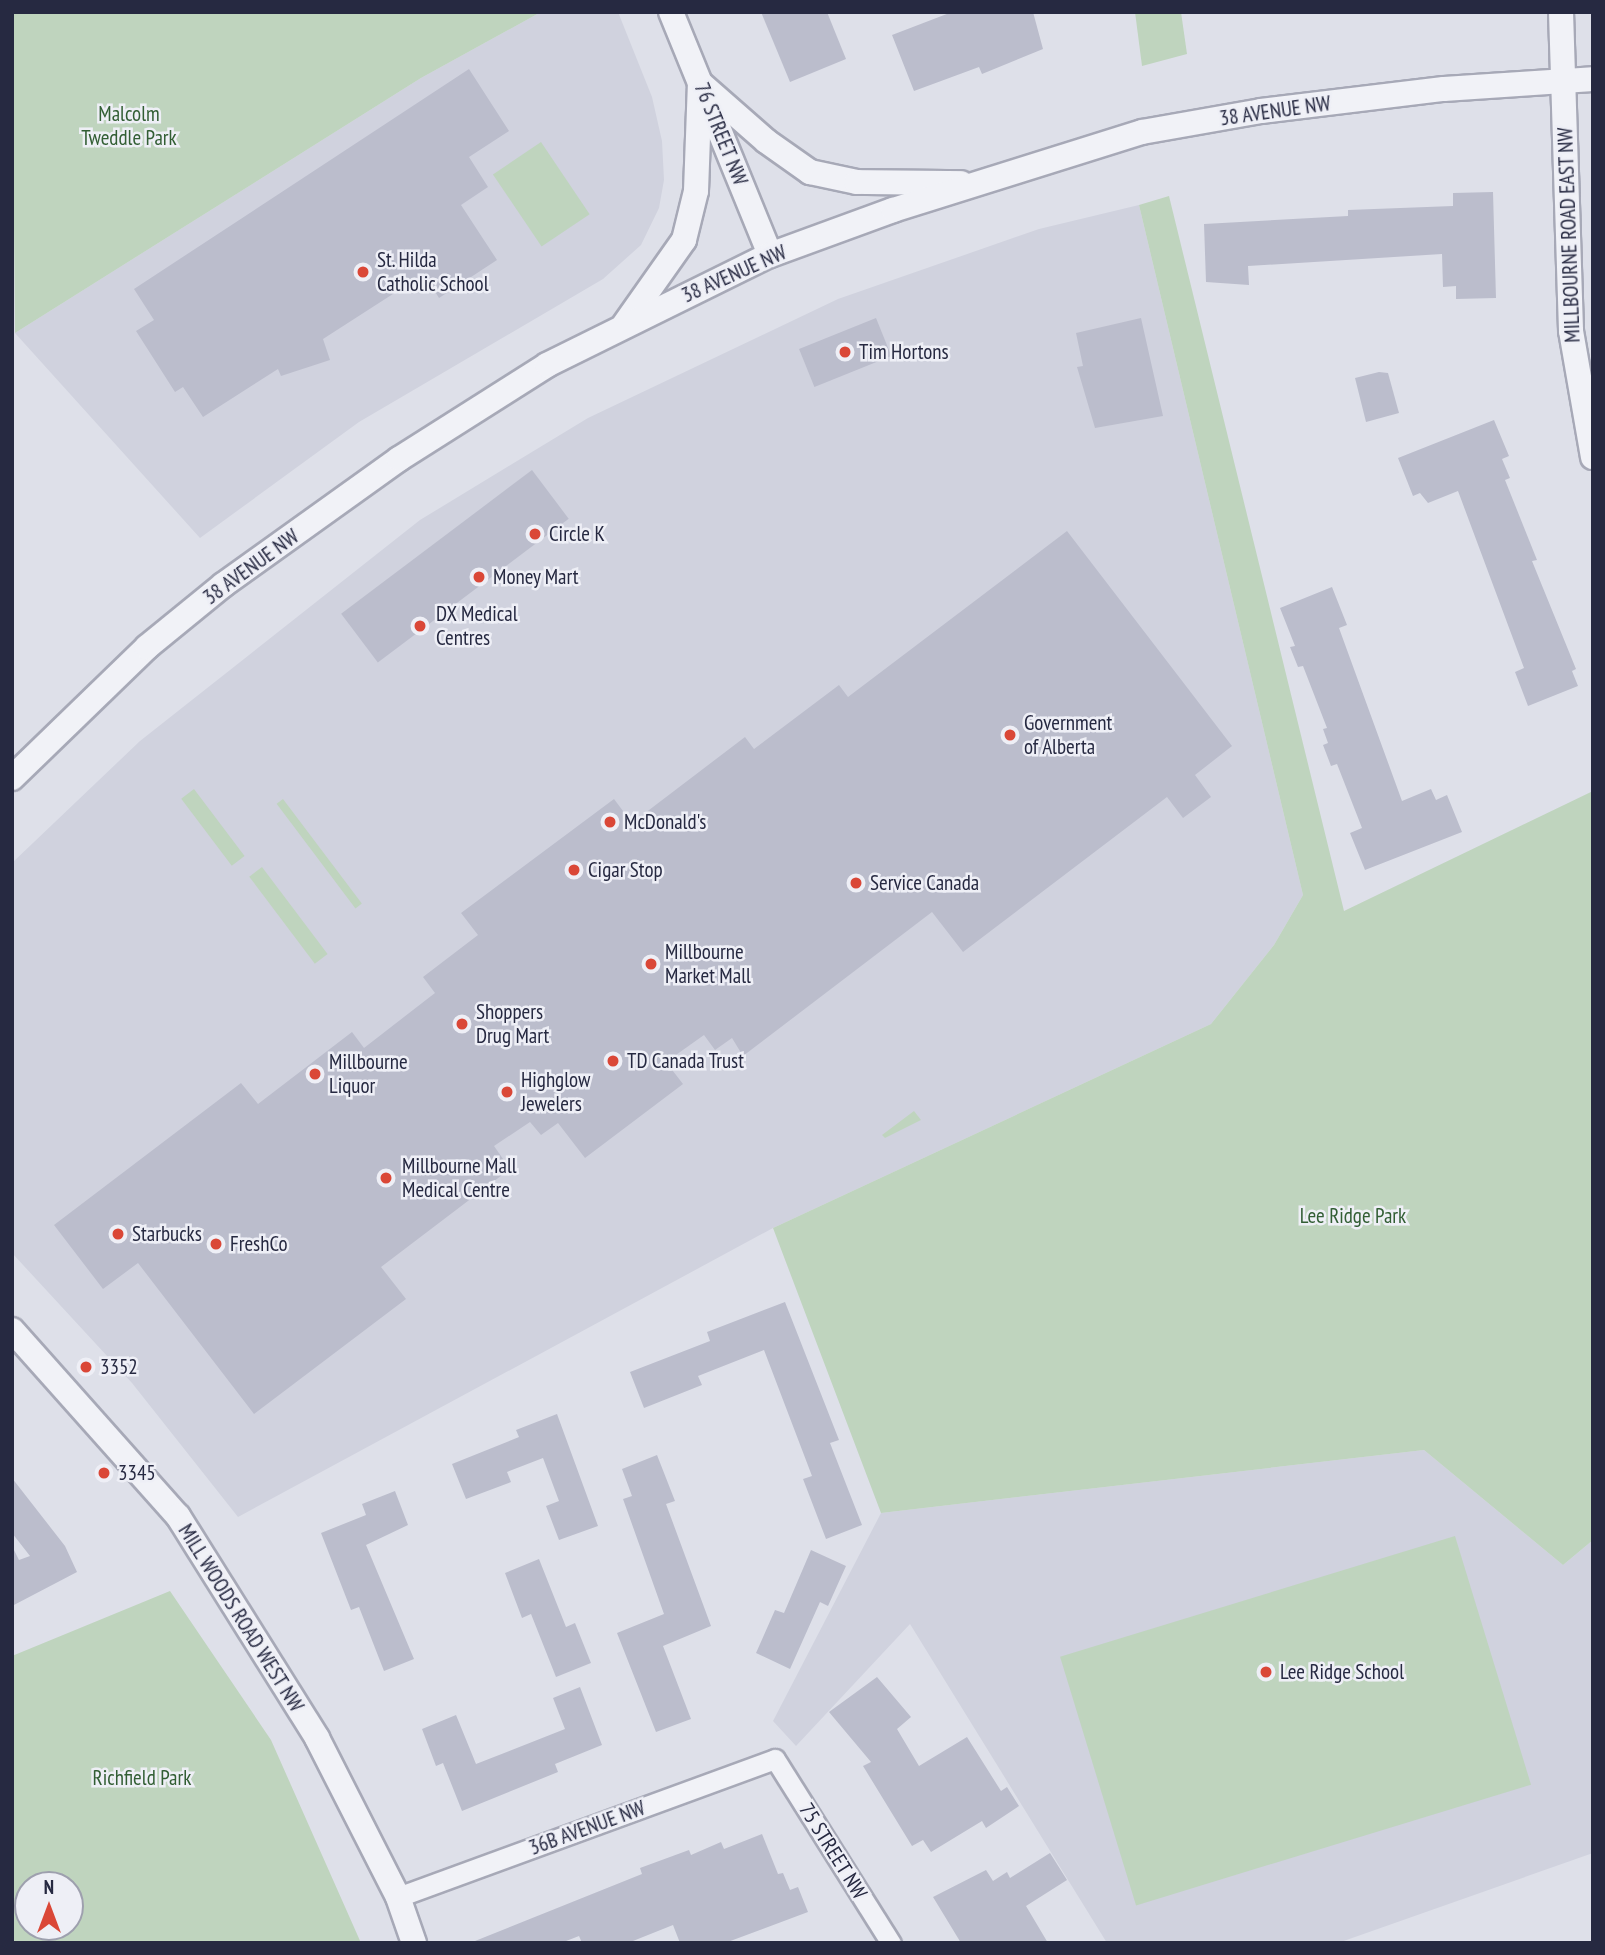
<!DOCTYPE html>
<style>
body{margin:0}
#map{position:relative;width:1605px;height:1955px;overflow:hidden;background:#dee0e9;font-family:"PT Sans Narrow",sans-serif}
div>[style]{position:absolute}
.built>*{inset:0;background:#d0d2de}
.green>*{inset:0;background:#bfd4be;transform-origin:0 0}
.building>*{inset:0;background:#bbbdcc;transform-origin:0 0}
.roads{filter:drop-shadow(2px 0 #a7a9b7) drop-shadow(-2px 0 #a7a9b7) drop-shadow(0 2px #a7a9b7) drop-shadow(0 -2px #a7a9b7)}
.minor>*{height:19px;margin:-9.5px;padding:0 9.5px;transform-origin:9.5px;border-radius:9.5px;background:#f1f2f7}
.tertiary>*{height:24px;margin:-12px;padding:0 12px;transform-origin:12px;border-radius:12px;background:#f1f2f7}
.dots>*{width:19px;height:19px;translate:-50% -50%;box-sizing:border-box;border:4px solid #eeeff6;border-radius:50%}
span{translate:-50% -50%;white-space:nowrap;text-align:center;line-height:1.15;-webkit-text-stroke:5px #eeeff6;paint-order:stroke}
.street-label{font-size:21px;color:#262941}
.park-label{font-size:21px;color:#325e34}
.poi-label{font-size:21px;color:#262941}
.left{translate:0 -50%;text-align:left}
.frame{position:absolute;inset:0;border:14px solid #262941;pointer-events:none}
.north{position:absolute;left:14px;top:1871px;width:70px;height:70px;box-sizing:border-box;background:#eeeff6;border:2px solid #9ea0ae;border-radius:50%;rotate:0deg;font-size:19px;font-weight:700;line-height:28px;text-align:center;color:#262941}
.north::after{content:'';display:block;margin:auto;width:24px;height:32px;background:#da4737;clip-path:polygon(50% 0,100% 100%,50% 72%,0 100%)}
</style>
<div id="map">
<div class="built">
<div style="clip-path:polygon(541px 12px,618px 12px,652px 97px,662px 141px,664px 180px,659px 208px,641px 245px,603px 279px,359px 422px,200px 538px,15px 333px,421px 78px)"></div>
<div style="clip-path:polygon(1139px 205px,1303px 895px,1274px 945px,1211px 1024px,773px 1228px,238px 1517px,132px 1383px,12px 1253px,12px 863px,140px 741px,420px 520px,588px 418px,838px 299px,1039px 229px)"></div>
<div style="clip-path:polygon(1424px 1450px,1563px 1565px,1593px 1540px,1593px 1853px,1338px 1943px,1107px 1943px,910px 1624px,796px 1746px,773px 1721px,881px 1513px)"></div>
</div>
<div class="green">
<div style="clip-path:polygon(12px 12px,541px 12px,421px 78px,15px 333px)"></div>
<div style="clip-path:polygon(1135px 12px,1181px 12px,1187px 54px,1142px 66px)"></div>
<div style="left:541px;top:142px;width:87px;height:58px;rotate:56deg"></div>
<div style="clip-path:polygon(1169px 196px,1344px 911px,1593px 791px,1593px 1540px,1563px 1565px,1424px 1450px,881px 1513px,773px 1228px,1211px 1024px,1274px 945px,1303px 895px,1139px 205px)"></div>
<div style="left:194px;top:789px;width:84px;height:16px;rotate:53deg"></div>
<div style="left:283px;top:799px;width:131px;height:8px;rotate:53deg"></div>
<div style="left:262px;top:867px;width:109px;height:16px;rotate:53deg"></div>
<div style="clip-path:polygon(914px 1111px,921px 1120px,885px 1138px,882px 1135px)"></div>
<div style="left:1455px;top:1536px;width:260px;height:413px;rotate:73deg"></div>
<div style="clip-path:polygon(evenodd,170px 1591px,271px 1740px,361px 1943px,12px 1943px,12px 1656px,170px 1591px,28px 1885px,70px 1885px,70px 1927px,28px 1927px,28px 1885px)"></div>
</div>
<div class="building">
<div style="clip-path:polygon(761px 12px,827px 12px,846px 59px,790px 82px)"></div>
<div style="clip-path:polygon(952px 12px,1033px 12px,1043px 49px,982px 74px,979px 67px,914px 91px,892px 35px)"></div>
<div style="clip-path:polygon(469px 69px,509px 131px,469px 157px,488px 187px,461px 205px,497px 260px,439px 298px,424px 274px,323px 339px,330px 360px,281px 376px,278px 369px,203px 417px,183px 387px,175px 392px,136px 331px,154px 320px,134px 289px)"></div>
<div style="clip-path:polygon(1493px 192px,1496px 298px,1456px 299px,1456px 286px,1443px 287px,1442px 254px,1248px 266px,1249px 285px,1206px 282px,1204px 224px,1348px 216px,1348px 210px,1453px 206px,1453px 193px)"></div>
<div style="left:876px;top:318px;width:41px;height:83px;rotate:68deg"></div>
<div style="clip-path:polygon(1141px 318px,1163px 416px,1095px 428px,1077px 367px,1083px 366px,1076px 333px)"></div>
<div style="clip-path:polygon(1379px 372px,1388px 373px,1399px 413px,1366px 422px,1355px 378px)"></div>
<div style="clip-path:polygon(1494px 420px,1509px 456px,1502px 459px,1510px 478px,1505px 480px,1537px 560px,1532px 561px,1576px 669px,1572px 671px,1578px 686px,1528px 706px,1515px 672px,1524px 668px,1458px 491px,1428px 503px,1420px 493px,1413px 496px,1398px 458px)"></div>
<div style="left:532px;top:470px;width:61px;height:239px;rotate:53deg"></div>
<div style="clip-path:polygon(1067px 531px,1232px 746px,1195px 775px,1211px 797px,1183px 818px,1167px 797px,963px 952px,932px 912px,743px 1056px,732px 1038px,715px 1050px,704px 1035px,666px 1062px,683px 1084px,585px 1158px,558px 1123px,541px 1135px,530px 1122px,494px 1146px,510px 1169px,381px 1267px,406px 1299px,254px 1414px,138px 1263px,103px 1289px,54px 1225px,241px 1083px,258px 1104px,352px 1032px,364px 1048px,413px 1010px,435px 993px,423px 977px,478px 935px,461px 913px,614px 799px,632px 823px,745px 737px,754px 749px,839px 685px,848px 697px)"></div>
<div style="clip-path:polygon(1332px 587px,1347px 625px,1339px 628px,1402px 801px,1431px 789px,1436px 800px,1447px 795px,1462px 832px,1365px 870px,1350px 833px,1362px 828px,1337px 764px,1331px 766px,1323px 745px,1328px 743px,1323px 729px,1327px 728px,1303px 666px,1298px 667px,1290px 647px,1295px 646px,1280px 608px)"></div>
<div style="clip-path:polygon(785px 1302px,839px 1440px,830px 1443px,862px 1525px,826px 1539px,803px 1479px,812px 1476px,764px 1350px,698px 1376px,702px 1385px,644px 1408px,630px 1372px,710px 1341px,707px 1332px)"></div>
<div style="clip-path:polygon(557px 1414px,598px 1526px,559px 1540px,546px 1506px,559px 1501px,543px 1458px,507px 1472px,511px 1482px,466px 1499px,452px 1464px,519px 1437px,516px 1430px)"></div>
<div style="clip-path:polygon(657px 1455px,675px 1501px,666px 1504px,711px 1626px,663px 1646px,691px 1719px,656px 1732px,617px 1633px,664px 1614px,623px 1499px,632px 1496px,622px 1469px)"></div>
<div style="clip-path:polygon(12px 1478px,65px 1546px,77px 1572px,12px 1606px,12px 1546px,19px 1560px,30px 1556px,12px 1533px)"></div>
<div style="clip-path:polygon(395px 1491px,408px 1525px,366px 1545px,414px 1659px,384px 1671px,359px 1607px,351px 1610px,321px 1533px,366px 1515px,362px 1504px)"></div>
<div style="clip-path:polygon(811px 1550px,846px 1566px,828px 1606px,820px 1602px,790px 1669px,756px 1653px,775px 1610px,784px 1613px)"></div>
<div style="clip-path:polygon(539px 1559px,566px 1627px,575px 1623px,591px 1663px,556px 1677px,531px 1614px,522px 1618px,505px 1573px)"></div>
<div style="clip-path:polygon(877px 1677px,911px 1717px,897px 1729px,919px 1766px,967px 1737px,1001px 1791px,1007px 1787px,1019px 1806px,986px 1828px,982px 1821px,931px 1852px,923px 1840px,912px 1846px,863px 1766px,871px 1762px,829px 1712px)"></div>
<div style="clip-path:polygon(580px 1687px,602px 1745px,555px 1764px,558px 1772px,462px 1811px,443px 1763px,436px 1766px,422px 1729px,456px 1715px,476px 1764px,565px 1729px,553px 1698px)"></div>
<div style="clip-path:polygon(762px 1834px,778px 1874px,783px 1873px,790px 1890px,798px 1887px,808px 1912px,725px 1943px,680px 1943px,673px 1925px,628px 1943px,582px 1943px,579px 1936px,561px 1943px,470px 1943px,642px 1874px,640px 1868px,689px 1850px,691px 1855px,721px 1842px,724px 1849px)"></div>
<div style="clip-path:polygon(1050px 1853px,1067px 1880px,1026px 1906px,1048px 1943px,961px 1943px,933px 1897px,986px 1870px,993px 1881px,1007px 1872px,1010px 1878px)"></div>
</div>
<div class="roads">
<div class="minor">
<div style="left:398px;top:1897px;width:401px;rotate:-20.1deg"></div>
<div style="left:775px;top:1759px;width:218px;rotate:57.8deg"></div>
</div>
<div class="tertiary">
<div style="left:671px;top:12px;width:262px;rotate:67.8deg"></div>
<div style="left:1561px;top:12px;width:319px;rotate:88.2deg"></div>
<div style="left:1571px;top:331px;width:128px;rotate:80.1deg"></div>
<div style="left:700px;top:83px;width:88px;rotate:41.3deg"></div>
<div style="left:766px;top:141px;width:54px;rotate:35.2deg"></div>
<div style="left:810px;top:172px;width:48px;rotate:12deg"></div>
<div style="left:857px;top:182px;width:104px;rotate:0.6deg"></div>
<div style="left:624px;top:325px;width:104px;rotate:-54.8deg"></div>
<div style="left:684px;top:240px;width:50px;rotate:-76.2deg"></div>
<div style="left:696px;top:191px;width:108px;rotate:-87.9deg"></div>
<div style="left:12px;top:778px;width:188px;rotate:-44.1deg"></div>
<div style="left:147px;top:647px;width:98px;rotate:-39.2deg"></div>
<div style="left:223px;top:585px;width:216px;rotate:-35.6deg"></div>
<div style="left:399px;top:459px;width:175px;rotate:-32.4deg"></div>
<div style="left:547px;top:365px;width:249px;rotate:-26.3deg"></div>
<div style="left:770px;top:255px;width:131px;rotate:-20.1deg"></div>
<div style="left:893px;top:210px;width:261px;rotate:-17.4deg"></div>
<div style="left:1142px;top:132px;width:121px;rotate:-10deg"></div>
<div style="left:1261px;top:111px;width:184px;rotate:-6.9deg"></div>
<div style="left:1444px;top:89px;width:149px;rotate:-3.8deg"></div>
<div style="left:12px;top:1330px;width:249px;rotate:48.3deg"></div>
<div style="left:178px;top:1516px;width:262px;rotate:57.9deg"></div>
<div style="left:317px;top:1738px;width:178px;rotate:63deg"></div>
<div style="left:398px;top:1897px;width:49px;rotate:70.8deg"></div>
</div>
</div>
<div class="dots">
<div style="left:363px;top:272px;background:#da4737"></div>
<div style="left:845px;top:352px;background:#da4737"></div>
<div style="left:535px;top:534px;background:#da4737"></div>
<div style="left:479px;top:577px;background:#da4737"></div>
<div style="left:420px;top:626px;background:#da4737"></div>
<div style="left:1010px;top:735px;background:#da4737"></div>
<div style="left:610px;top:822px;background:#da4737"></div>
<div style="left:574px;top:870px;background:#da4737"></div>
<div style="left:856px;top:883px;background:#da4737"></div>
<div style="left:651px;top:964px;background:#da4737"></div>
<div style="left:462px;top:1024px;background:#da4737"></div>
<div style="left:613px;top:1061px;background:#da4737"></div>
<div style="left:315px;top:1074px;background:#da4737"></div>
<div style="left:507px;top:1092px;background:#da4737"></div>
<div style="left:386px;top:1178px;background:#da4737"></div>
<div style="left:118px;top:1234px;background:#da4737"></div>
<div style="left:216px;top:1244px;background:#da4737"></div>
<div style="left:86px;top:1367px;background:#da4737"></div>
<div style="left:104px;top:1473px;background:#da4737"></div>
<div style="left:1266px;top:1672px;background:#da4737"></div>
</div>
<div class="street-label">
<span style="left:1275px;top:111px;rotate:-8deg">38 AVENUE NW</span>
<span style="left:721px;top:134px;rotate:68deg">76 STREET NW</span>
<span style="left:1569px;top:235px;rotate:-92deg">MILLBOURNE ROAD EAST NW</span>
<span style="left:734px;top:274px;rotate:-24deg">38 AVENUE NW</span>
<span style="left:251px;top:567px;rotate:-36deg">38 AVENUE NW</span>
<span style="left:241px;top:1618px;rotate:58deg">MILL WOODS ROAD WEST NW</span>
<span style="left:587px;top:1828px;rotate:-20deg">36B AVENUE NW</span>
<span style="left:833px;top:1851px;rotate:58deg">75 STREET NW</span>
</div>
<div class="park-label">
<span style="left:129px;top:126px">Malcolm<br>Tweddle Park</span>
<span style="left:1353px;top:1216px">Lee Ridge Park</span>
<span style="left:142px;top:1778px">Richfield Park</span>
</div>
<div class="poi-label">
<span class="left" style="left:377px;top:272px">St. Hilda<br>Catholic School</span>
<span class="left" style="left:859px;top:352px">Tim Hortons</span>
<span class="left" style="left:549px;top:534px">Circle K</span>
<span class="left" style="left:493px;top:577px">Money Mart</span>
<span class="left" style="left:436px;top:626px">DX Medical<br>Centres</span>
<span class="left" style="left:1024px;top:735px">Government<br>of Alberta</span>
<span class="left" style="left:624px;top:822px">McDonald's</span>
<span class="left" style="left:588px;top:870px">Cigar Stop</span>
<span class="left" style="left:870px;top:883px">Service Canada</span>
<span class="left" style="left:665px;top:964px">Millbourne<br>Market Mall</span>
<span class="left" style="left:476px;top:1024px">Shoppers<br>Drug Mart</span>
<span class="left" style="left:627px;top:1061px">TD Canada Trust</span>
<span class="left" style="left:329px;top:1074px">Millbourne<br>Liquor</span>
<span class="left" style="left:521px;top:1092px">Highglow<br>Jewelers</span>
<span class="left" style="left:402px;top:1178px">Millbourne Mall<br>Medical Centre</span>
<span class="left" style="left:132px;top:1234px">Starbucks</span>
<span class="left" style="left:230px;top:1244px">FreshCo</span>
<span class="left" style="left:100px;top:1367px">3352</span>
<span class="left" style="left:118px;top:1473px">3345</span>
<span class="left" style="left:1280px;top:1672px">Lee Ridge School</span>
</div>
<div class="frame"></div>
<div class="north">N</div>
</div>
